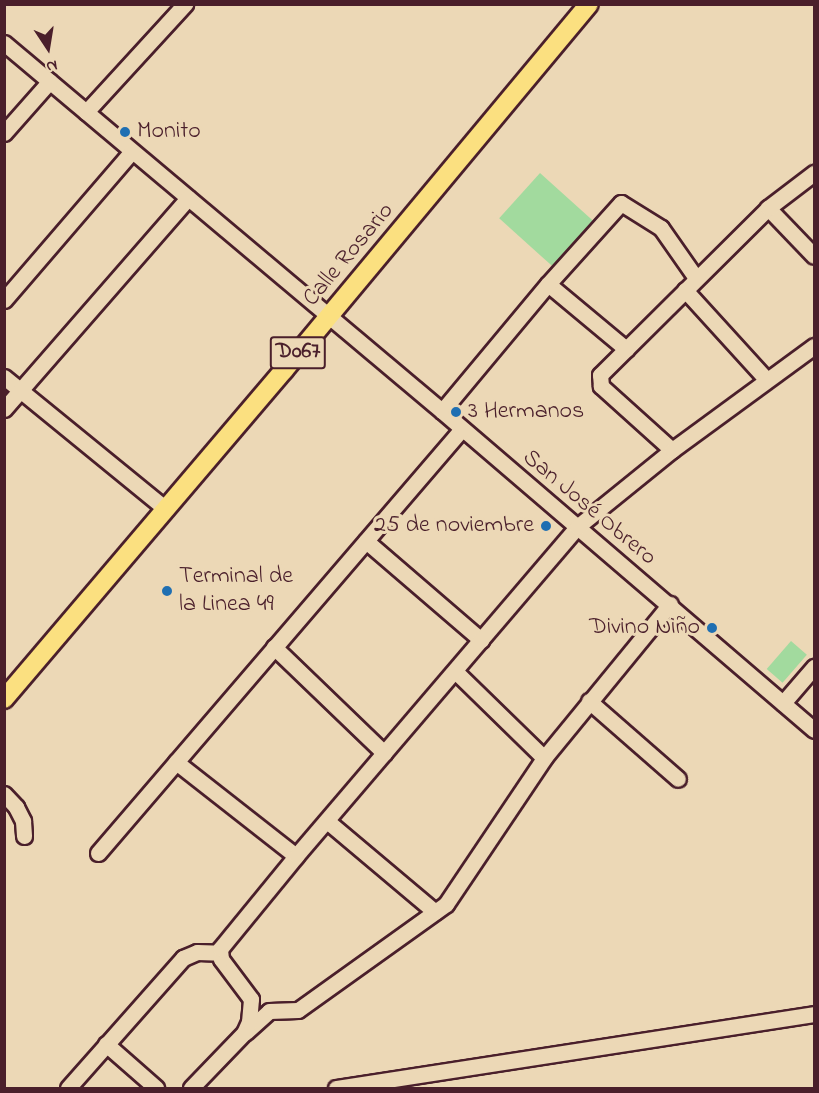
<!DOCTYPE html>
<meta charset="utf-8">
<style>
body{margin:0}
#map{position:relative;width:819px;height:1093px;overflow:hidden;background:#ecd8b6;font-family:"Indie Flower",sans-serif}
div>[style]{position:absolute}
.green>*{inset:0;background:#a2da9e;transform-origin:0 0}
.roads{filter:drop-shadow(2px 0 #4a1f2b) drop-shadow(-2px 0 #4a1f2b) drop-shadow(0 2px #4a1f2b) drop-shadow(0 -2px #4a1f2b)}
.minor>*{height:15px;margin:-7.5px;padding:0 7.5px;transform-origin:7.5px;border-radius:7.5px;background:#ecd8b6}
.major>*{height:18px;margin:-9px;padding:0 9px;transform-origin:9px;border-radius:9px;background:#fbe080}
.dots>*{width:16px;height:16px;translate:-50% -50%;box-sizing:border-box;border:3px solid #ecd8b6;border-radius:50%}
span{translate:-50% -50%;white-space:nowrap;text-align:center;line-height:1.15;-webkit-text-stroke:6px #ecd8b6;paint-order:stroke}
.shield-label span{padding:2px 4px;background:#ecd8b6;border:2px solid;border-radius:4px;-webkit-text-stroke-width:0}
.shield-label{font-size:22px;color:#4a1f2b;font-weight:700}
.poi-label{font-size:24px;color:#4a1f2b}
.left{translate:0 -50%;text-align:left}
.right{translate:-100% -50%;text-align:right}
.street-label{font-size:24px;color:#4a1f2b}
.frame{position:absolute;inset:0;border:6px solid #4a1f2b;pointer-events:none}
.north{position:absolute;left:18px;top:18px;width:60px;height:60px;-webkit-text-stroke:4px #ecd8b6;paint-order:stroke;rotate:168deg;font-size:16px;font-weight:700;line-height:24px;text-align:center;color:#4a1f2b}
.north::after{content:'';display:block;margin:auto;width:21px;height:27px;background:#4a1f2b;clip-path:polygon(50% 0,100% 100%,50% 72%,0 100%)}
</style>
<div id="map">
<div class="green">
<div style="left:540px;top:173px;width:71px;height:61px;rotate:42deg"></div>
<div style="left:791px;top:641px;width:21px;height:37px;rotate:41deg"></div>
</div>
<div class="roads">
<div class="minor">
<div style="left:4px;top:43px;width:572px;rotate:40.04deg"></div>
<div style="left:442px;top:411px;width:490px;rotate:40.6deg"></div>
<div style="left:86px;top:112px;width:147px;rotate:-47.5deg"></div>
<div style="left:4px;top:133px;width:69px;rotate:-48.5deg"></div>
<div style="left:768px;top:208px;width:66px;rotate:46.2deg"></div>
<div style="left:548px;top:284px;width:102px;rotate:39.8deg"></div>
<div style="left:685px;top:290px;width:120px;rotate:47.7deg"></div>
<div style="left:4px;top:300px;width:196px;rotate:-49.3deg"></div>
<div style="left:4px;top:377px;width:209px;rotate:39.2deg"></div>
<div style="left:4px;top:409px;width:280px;rotate:-48.9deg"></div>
<div style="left:442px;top:411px;width:165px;rotate:-50.2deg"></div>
<div style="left:548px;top:284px;width:109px;rotate:-48deg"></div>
<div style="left:621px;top:203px;width:47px;rotate:32deg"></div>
<div style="left:661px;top:228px;width:61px;rotate:55deg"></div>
<div style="left:672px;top:450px;width:96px;rotate:-138deg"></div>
<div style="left:601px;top:386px;width:11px;rotate:-95deg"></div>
<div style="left:600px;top:375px;width:237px;rotate:-44.8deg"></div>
<div style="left:768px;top:208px;width:58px;rotate:-37.3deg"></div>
<div style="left:366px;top:541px;width:152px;rotate:40.7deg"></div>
<div style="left:274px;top:647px;width:153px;rotate:43.9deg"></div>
<div style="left:455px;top:671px;width:124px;rotate:44.3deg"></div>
<div style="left:589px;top:701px;width:118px;rotate:41.2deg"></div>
<div style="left:783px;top:703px;width:48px;rotate:-49.3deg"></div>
<div style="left:176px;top:762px;width:152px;rotate:38.1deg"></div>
<div style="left:4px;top:794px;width:18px;rotate:47deg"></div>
<div style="left:16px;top:807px;width:16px;rotate:63deg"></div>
<div style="left:23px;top:821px;width:15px;rotate:86deg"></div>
<div style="left:327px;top:821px;width:141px;rotate:40.1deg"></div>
<div style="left:98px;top:853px;width:557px;rotate:-49.37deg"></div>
<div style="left:246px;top:1032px;width:31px;rotate:-42deg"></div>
<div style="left:269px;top:1011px;width:29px;rotate:-2deg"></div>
<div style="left:298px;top:1010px;width:182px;rotate:-35.6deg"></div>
<div style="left:446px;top:904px;width:176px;rotate:-56.1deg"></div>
<div style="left:544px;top:758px;width:199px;rotate:-50.7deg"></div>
<div style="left:106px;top:1044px;width:67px;rotate:41.3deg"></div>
<div style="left:68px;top:1088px;width:174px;rotate:-48.5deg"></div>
<div style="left:183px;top:958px;width:15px;rotate:-23deg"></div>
<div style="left:197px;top:952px;width:23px;rotate:2deg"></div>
<div style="left:191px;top:1088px;width:76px;rotate:-46.1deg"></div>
<div style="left:244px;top:1033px;width:12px;rotate:-66deg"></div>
<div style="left:249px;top:1022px;width:23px;rotate:-85deg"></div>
<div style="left:251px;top:999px;width:50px;rotate:-126.9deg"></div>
<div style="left:221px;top:959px;width:10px;rotate:-96deg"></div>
<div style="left:220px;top:949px;width:120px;rotate:-50.7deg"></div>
<div style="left:296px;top:856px;width:433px;rotate:-49.5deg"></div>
<div style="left:577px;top:527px;width:122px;rotate:-39deg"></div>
<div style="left:672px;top:450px;width:176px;rotate:-36.2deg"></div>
<div style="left:336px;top:1088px;width:484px;rotate:-8.8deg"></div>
</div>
<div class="major">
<div style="left:4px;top:699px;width:432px;rotate:-49.6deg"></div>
<div style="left:284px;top:370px;width:476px;rotate:-50.2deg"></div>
</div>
</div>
<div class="dots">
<div style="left:125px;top:132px;background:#1f6fb2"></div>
<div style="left:456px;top:412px;background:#1f6fb2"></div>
<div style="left:546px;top:526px;background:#1f6fb2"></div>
<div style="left:167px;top:591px;background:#1f6fb2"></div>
<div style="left:712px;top:628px;background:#1f6fb2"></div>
</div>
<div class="shield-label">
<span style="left:298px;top:353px">D067</span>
</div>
<div class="poi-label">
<span class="left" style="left:137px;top:132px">Monito</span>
<span class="left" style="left:468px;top:412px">3 Hermanos</span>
<span class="right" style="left:534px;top:526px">25 de noviembre</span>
<span class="left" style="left:179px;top:591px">Terminal de<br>la Linea 49</span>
<span class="right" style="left:700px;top:628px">Divino Niño</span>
</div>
<div class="street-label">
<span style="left:349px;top:255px;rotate:-50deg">Calle Rosario</span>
<span style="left:589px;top:508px;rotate:40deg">San José Obrero</span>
</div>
<div class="frame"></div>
<div class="north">N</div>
</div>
